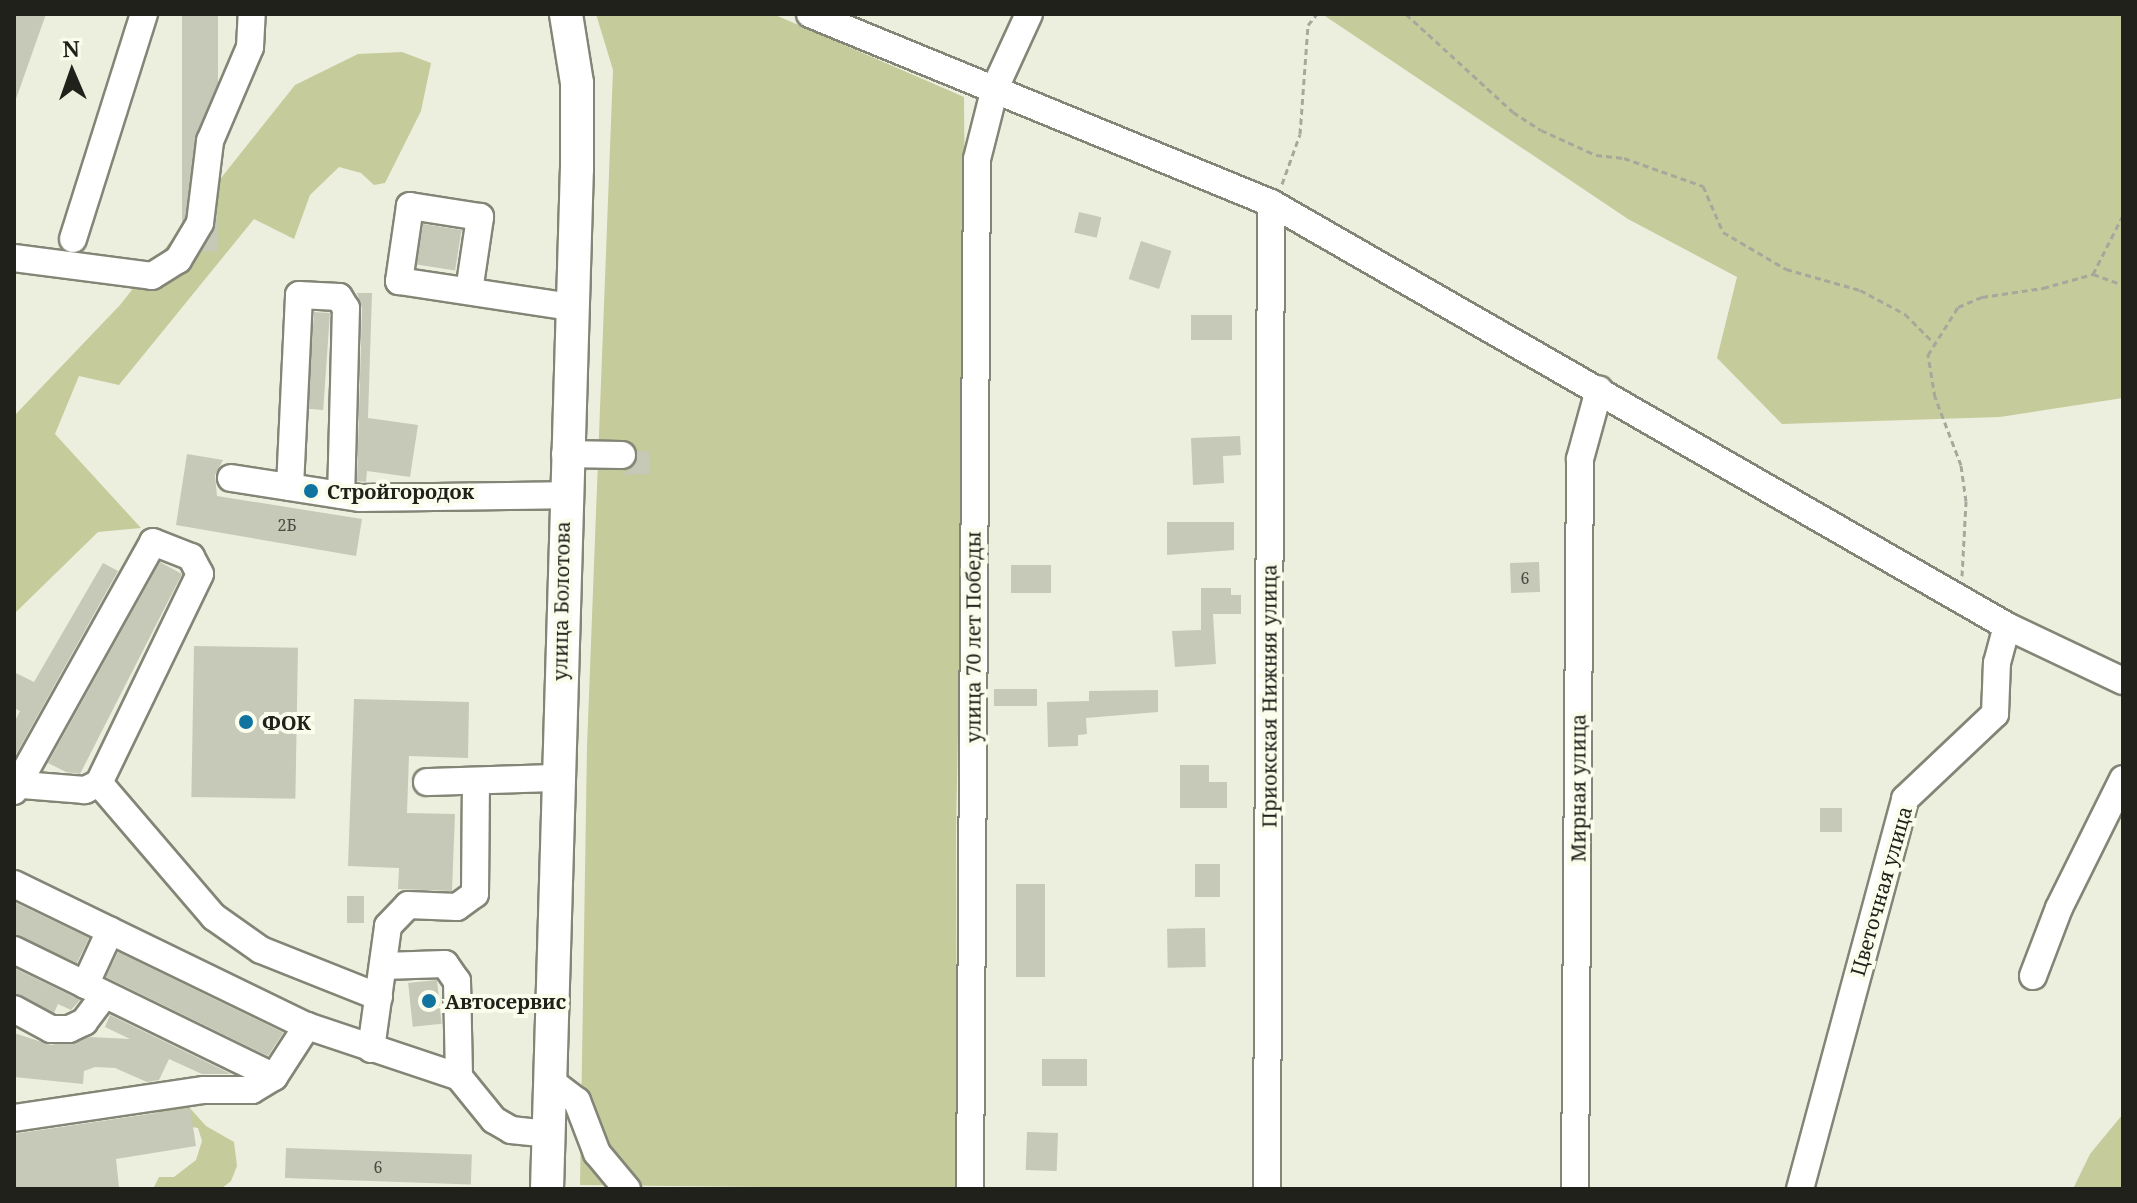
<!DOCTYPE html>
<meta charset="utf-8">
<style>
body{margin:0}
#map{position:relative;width:2137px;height:1203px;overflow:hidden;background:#edefde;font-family:"Noto Serif",serif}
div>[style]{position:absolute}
.green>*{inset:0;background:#c6cb9b}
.building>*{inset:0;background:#c6c8b8;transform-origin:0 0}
.path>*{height:3px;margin-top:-1.5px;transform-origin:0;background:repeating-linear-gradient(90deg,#a6a89b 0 6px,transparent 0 10px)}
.roads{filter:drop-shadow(2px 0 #838576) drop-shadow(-2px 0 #838576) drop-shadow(0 2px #838576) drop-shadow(0 -2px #838576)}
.minor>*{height:26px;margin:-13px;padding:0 13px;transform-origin:13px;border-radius:13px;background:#fff}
.major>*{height:32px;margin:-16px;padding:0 16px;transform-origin:16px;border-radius:16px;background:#fff}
.dots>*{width:22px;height:22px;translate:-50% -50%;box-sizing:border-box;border:4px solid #fafdec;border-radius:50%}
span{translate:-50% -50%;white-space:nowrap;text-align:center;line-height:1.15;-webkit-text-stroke:8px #fafdec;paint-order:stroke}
.number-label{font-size:16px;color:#4a4b42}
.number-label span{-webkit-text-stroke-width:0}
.poi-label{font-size:20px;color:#20211a;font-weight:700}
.left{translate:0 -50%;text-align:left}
.street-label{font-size:20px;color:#20211a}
.frame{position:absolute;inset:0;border:16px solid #20211a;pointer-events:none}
.north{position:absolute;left:32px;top:32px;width:80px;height:80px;-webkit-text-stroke:6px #fafdec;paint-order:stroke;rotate:358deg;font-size:22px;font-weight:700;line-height:32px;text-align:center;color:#20211a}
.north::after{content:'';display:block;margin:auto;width:28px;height:36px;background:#20211a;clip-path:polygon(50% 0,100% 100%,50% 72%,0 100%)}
</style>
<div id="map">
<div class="green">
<div style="clip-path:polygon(596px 14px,773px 14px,964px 97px,966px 344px,956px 832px,957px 1189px,580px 1185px,587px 747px,613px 70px)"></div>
<div style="clip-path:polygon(1322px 14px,2123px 14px,2123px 398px,2000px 417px,1782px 424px,1717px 358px,1737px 277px,1628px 219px)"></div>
<div style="clip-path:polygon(402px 52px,431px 63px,421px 111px,385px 183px,374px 185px,361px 173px,339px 167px,310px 195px,294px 239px,254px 219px,119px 385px,79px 376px,55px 434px,141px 528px,98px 532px,14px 614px,14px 416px,120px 305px,295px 85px,358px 54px)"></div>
<div style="clip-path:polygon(189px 1107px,206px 1126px,234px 1142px,237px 1166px,231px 1181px,221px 1189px,153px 1189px,159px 1177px,174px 1177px,196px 1160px,202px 1141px,198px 1128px,147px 1120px,159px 1111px)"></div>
<div style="clip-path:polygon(2123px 1114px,2123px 1189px,2073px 1189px,2090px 1154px)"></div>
</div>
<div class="building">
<div style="clip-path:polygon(14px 14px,46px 14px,16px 99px,14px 99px)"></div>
<div style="left:182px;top:14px;width:36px;height:237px"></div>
<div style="left:1079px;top:212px;width:23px;height:21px;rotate:13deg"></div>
<div style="left:423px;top:224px;width:39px;height:41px;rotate:9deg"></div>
<div style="left:1141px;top:241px;width:32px;height:40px;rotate:18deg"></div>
<div style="clip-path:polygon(357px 293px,372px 293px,368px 418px,418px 425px,410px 477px,367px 471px,366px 482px,357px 481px,362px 308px)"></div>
<div style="left:314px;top:312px;width:16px;height:97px;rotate:4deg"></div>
<div style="left:1191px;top:315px;width:41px;height:25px"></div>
<div style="clip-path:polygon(1240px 436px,1241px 455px,1223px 456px,1224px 483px,1193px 485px,1191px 438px)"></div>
<div style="clip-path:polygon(637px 451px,649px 451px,649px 474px,623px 475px,635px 464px)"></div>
<div style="clip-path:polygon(187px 454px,223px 460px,215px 475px,217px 496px,362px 519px,356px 556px,176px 525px)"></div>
<div style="clip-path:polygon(1167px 522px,1234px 522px,1234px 550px,1167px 555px)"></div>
<div style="clip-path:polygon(160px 562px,182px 574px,80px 774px,66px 772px,48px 763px)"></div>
<div style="left:1539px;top:562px;width:30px;height:29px;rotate:88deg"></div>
<div style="clip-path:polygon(103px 563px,118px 571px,14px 758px,14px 723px,20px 711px,14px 708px,14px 672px,34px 682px)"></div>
<div style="left:1011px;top:565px;width:40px;height:28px"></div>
<div style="clip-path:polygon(1201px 588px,1231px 588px,1231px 595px,1241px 595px,1241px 614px,1213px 614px,1216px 664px,1175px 667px,1172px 631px,1201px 630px)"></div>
<div style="left:194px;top:646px;width:104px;height:151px;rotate:1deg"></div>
<div style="left:1037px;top:689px;width:17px;height:43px;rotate:90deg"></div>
<div style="clip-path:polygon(1158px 690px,1158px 712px,1086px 718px,1087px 734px,1078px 735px,1078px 746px,1048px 747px,1047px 702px,1089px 701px,1089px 691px)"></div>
<div style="clip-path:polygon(354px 699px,469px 702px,468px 758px,409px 756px,407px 813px,455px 814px,452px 891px,398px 889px,399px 868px,348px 866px)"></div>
<div style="clip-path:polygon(1180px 765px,1209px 765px,1209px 782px,1227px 782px,1227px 808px,1180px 808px)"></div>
<div style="left:1842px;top:808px;width:24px;height:22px;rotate:90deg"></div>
<div style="left:1195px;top:864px;width:25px;height:33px"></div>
<div style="left:1016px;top:884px;width:29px;height:93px"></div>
<div style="left:347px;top:896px;width:17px;height:27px"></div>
<div style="clip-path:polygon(14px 902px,89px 938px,77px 963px,14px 934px)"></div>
<div style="left:1205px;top:928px;width:39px;height:38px;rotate:89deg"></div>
<div style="clip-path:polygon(118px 952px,282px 1032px,283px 1033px,268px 1056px,106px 977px)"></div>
<div style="clip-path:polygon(14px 968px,78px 999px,80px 1000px,71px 1010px,58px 1004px,54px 1013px,14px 993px)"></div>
<div style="left:437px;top:980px;width:44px;height:29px;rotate:84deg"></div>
<div style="clip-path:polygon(110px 1015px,231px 1074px,202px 1074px,169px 1059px,159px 1080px,147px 1082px,115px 1068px,95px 1067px,84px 1071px,83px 1084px,14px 1077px,14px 1033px,51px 1045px,90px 1037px,130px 1039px,105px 1027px)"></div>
<div style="left:1042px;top:1059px;width:45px;height:27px"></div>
<div style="clip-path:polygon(190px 1108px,196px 1146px,116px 1159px,119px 1187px,14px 1189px,14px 1134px)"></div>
<div style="left:1027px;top:1132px;width:31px;height:38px;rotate:2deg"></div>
<div style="left:286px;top:1148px;width:186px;height:30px;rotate:2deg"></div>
</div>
<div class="path">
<div style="left:1406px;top:14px;width:145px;rotate:42.5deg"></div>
<div style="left:1513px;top:112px;width:33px;rotate:33deg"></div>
<div style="left:1541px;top:130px;width:60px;rotate:24.4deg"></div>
<div style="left:1596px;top:155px;width:28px;rotate:6deg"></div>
<div style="left:1624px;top:158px;width:84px;rotate:19.5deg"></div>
<div style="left:1703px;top:186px;width:50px;rotate:66.5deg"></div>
<div style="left:1723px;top:232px;width:73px;rotate:30.4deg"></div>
<div style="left:1786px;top:269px;width:77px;rotate:15.8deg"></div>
<div style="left:1860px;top:290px;width:51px;rotate:28.1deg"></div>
<div style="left:1905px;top:314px;width:41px;rotate:45deg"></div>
<div style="left:1282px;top:184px;width:53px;rotate:-70.2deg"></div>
<div style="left:1300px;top:134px;width:109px;rotate:-85.8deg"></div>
<div style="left:1308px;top:25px;width:14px;rotate:-51deg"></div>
<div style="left:2093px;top:274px;width:32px;rotate:20deg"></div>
<div style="left:1962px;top:576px;width:75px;rotate:-86.9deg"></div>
<div style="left:1966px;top:501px;width:36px;rotate:-98deg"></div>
<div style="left:1961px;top:465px;width:73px;rotate:-110.9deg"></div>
<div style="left:1935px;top:397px;width:43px;rotate:-99.5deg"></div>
<div style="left:1928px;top:355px;width:57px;rotate:-58deg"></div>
<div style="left:1958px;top:307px;width:26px;rotate:-23deg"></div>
<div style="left:1982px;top:297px;width:62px;rotate:-8.4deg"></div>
<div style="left:2043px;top:288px;width:52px;rotate:-15.6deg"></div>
<div style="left:2093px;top:274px;width:66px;rotate:-63deg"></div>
</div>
<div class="roads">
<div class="minor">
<div style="left:810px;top:14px;width:498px;rotate:22.3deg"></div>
<div style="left:1271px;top:203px;width:849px;rotate:29.89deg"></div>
<div style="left:2007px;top:626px;width:128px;rotate:25.4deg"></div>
<div style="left:73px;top:239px;width:236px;rotate:-72.5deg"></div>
<div style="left:14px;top:258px;width:139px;rotate:7.4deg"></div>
<div style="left:152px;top:276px;width:31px;rotate:-32deg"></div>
<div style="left:178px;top:260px;width:43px;rotate:-59.3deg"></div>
<div style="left:200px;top:223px;width:83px;rotate:-83deg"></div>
<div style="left:210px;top:141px;width:102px;rotate:-66.9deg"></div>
<div style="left:250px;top:47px;width:33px;rotate:-87deg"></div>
<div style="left:469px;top:291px;width:75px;rotate:-81.5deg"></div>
<div style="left:480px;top:217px;width:71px;rotate:-171.1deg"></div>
<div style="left:410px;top:206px;width:76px;rotate:98.3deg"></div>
<div style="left:399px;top:281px;width:173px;rotate:8.6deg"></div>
<div style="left:565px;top:454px;width:57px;rotate:1deg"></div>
<div style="left:231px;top:478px;width:131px;rotate:8.8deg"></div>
<div style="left:360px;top:498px;width:204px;rotate:-0.8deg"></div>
<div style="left:290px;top:487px;width:192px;rotate:-87.3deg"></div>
<div style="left:299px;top:295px;width:40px;rotate:2.9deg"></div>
<div style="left:339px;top:297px;width:13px;rotate:58deg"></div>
<div style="left:346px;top:308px;width:187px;rotate:91.5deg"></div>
<div style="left:427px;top:782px;width:129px;rotate:-1.8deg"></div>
<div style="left:99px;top:783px;width:177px;rotate:49.4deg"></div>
<div style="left:214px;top:917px;width:57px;rotate:35.1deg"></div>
<div style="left:261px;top:950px;width:127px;rotate:21.7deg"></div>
<div style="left:14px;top:791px;width:285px;rotate:-60.8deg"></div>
<div style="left:153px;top:542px;width:41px;rotate:21.5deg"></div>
<div style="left:191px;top:557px;width:19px;rotate:62deg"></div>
<div style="left:200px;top:574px;width:232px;rotate:115.8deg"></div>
<div style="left:99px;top:783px;width:16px;rotate:153deg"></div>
<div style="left:85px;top:790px;width:63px;rotate:-175.5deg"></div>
<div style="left:14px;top:884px;width:326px;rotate:25.9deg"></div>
<div style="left:307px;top:1026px;width:160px;rotate:18.5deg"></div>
<div style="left:459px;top:1077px;width:55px;rotate:50.9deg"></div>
<div style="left:494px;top:1120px;width:20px;rotate:30deg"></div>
<div style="left:511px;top:1130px;width:37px;rotate:6deg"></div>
<div style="left:14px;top:950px;width:289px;rotate:26deg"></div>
<div style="left:383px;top:966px;width:62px;rotate:-1.8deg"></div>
<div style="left:445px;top:964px;width:21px;rotate:55deg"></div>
<div style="left:457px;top:981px;width:96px;rotate:88.8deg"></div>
<div style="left:2033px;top:976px;width:73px;rotate:-69.1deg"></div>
<div style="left:2059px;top:908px;width:144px;rotate:-63.6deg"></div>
<div style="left:85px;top:985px;width:60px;rotate:-65.2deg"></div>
<div style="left:14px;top:1009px;width:42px;rotate:28.4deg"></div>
<div style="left:51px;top:1029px;width:18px"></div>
<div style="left:69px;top:1029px;width:17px;rotate:-25deg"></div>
<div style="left:84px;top:1022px;width:34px;rotate:-53deg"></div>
<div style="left:371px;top:1049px;width:124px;rotate:-82.1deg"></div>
<div style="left:388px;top:926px;width:29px;rotate:-46deg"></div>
<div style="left:408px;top:905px;width:49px;rotate:2.3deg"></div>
<div style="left:457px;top:907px;width:22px;rotate:-36deg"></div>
<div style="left:475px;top:894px;width:112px;rotate:-89.5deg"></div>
<div style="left:549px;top:1080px;width:35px;rotate:37deg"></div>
<div style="left:577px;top:1101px;width:56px;rotate:69deg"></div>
<div style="left:597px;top:1153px;width:47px;rotate:50.2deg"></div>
<div style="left:14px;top:1118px;width:192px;rotate:-8.4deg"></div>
<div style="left:204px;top:1090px;width:48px"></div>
<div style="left:252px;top:1090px;width:26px;rotate:-31deg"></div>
<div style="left:274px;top:1077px;width:61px;rotate:-57.1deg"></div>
<div style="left:970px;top:1189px;width:1030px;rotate:-89.61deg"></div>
<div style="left:977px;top:159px;width:73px;rotate:-75.8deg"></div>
<div style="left:995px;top:88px;width:81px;rotate:-65.3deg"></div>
<div style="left:1267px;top:1189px;width:986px;rotate:-89.77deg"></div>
<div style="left:1575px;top:1189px;width:730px;rotate:-89.61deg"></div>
<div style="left:1580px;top:459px;width:72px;rotate:-74.6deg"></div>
<div style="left:1800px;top:1189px;width:404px;rotate:-74.9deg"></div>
<div style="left:1905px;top:799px;width:124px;rotate:-43.4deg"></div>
<div style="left:1995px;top:714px;width:51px;rotate:-87.8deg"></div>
<div style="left:1997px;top:663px;width:38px;rotate:-75deg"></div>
</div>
<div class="major">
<div style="left:547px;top:1189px;width:1020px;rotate:-88.32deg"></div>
<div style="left:577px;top:169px;width:86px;rotate:-90deg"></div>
<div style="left:577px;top:83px;width:70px;rotate:-99.1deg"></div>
</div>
</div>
<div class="dots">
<div style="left:311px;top:491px;background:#1073a0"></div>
<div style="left:246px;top:722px;background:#1073a0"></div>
<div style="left:429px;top:1001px;background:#1073a0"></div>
</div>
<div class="number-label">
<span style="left:287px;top:525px">2Б</span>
<span style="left:1525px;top:578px">6</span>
<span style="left:378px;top:1167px">6</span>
</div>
<div class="poi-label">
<span class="left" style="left:327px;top:491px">Стройгородок</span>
<span class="left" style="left:262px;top:722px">ФОК</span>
<span class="left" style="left:445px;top:1001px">Автосервис</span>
</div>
<div class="street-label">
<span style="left:561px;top:601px;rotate:-89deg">улица Болотова</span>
<span style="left:973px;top:637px;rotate:-90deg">улица 70 лет Победы</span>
<span style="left:1269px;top:696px;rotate:-90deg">Приокская Нижняя улица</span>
<span style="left:1578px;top:788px;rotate:-90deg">Мирная улица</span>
<span style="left:1881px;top:891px;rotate:-74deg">Цветочная улица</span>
</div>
<div class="frame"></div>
<div class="north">N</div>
</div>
